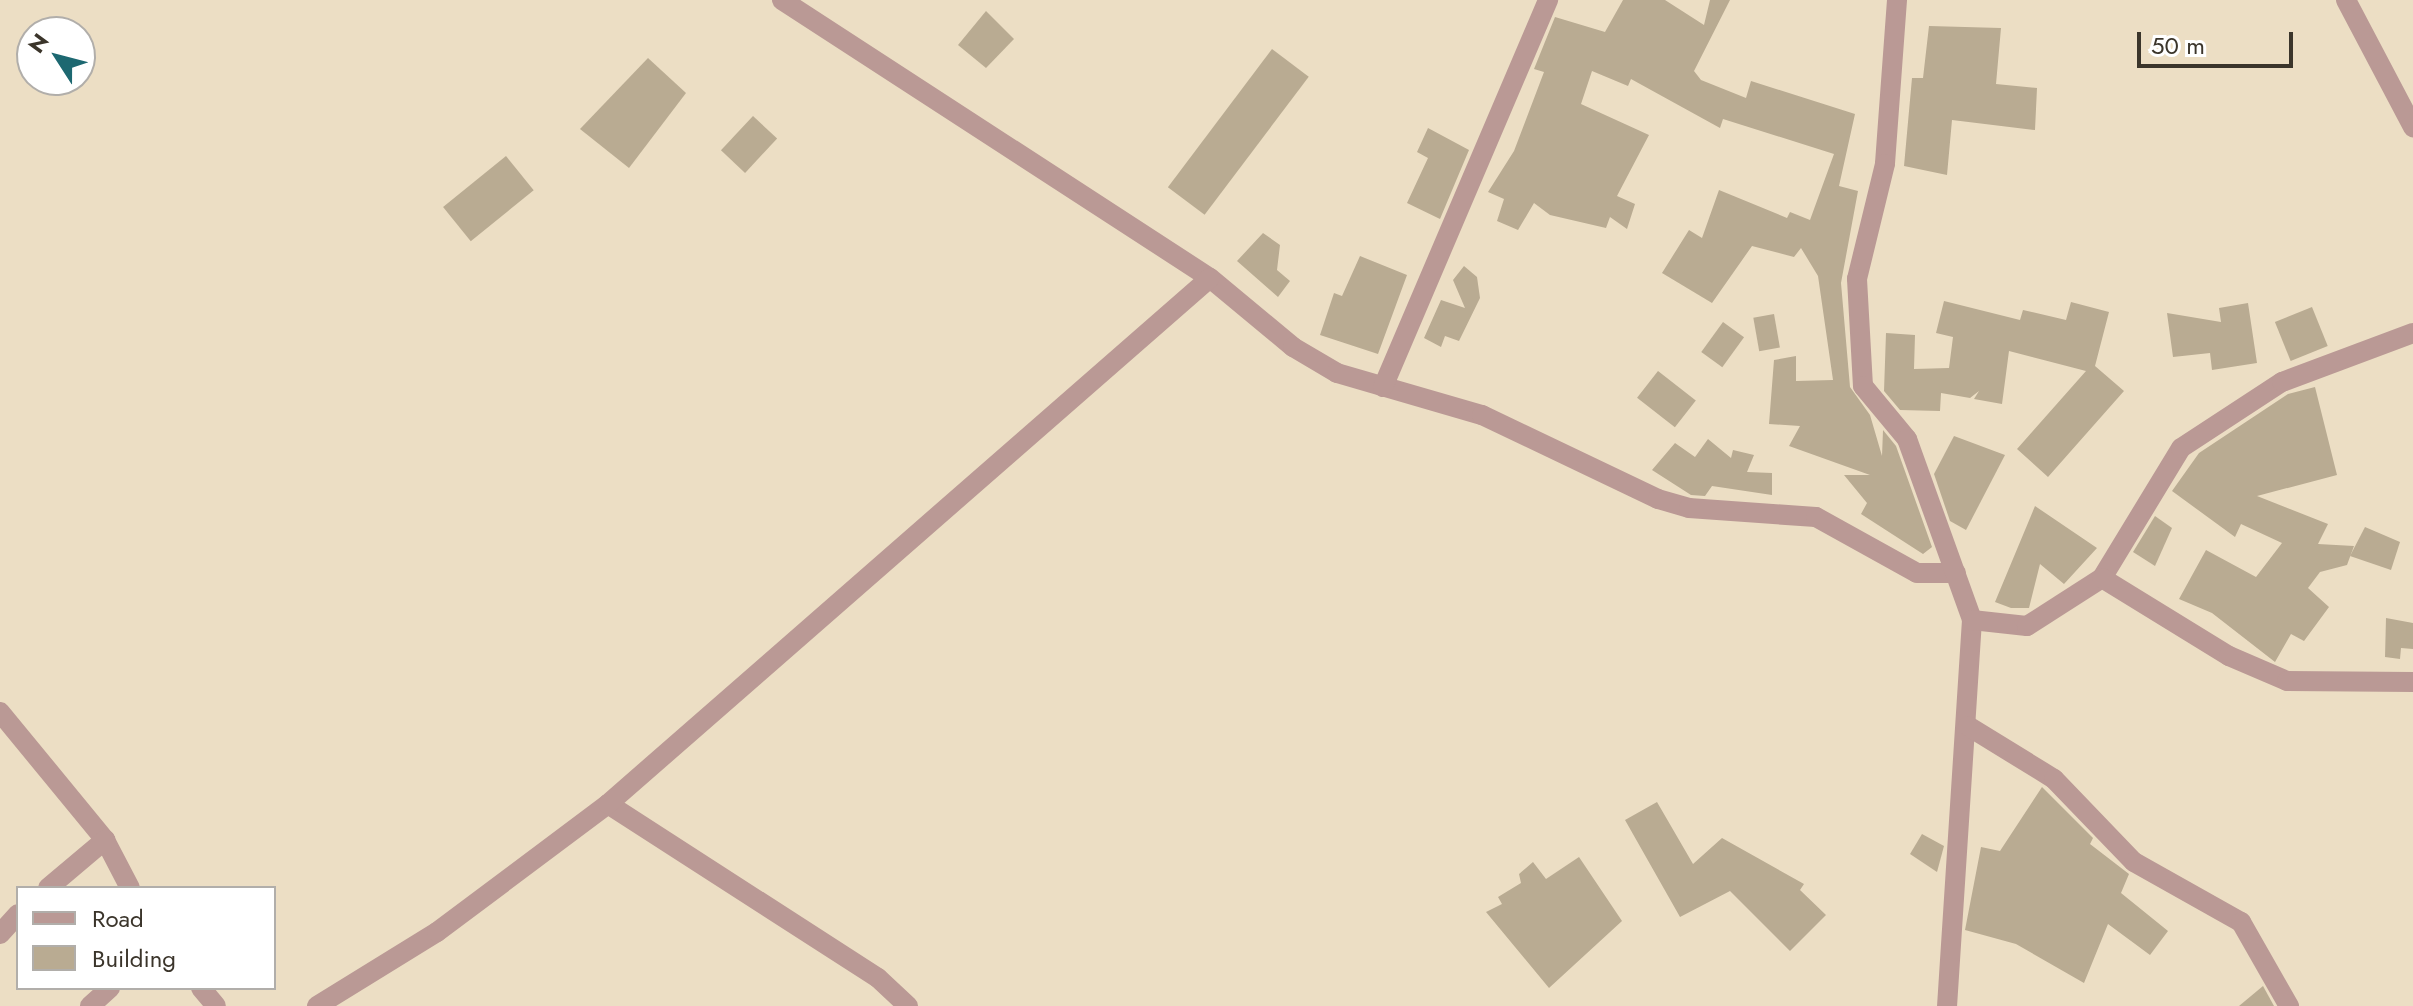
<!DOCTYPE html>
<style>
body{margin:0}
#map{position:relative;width:2413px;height:1006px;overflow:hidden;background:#ecdec4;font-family:Jost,sans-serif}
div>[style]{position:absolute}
.building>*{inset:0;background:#b9ab92;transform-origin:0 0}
.minor>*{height:20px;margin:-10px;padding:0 10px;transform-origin:10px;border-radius:10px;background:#ba9995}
span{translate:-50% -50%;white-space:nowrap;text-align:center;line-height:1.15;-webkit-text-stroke:6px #fff;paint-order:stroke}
.legend{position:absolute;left:16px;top:886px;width:260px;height:104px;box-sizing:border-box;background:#fff;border:2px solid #b1aeaa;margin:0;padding:10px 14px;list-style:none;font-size:24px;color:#3b352b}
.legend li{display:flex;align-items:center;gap:16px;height:40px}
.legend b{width:40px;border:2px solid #b1aeaa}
.north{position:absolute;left:16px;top:16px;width:80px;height:80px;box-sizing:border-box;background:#fff;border:2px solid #b1aeaa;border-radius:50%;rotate:306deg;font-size:22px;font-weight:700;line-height:32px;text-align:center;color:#3b352b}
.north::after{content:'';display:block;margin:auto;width:28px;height:36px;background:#1d6871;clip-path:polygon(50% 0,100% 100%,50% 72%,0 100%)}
.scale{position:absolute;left:2137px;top:32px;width:156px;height:36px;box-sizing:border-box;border:4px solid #3b352b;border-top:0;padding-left:10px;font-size:24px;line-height:28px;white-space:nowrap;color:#3b352b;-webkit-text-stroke:6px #fff;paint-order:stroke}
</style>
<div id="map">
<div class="building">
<div style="clip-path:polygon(1623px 0,1665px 0,1704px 25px,1710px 0,1730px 0,1694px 71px,1701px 80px,1746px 98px,1751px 81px,1855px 114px,1839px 186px,1858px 191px,1841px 283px,1850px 387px,1870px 415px,1882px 456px,1883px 430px,1896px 446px,1932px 547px,1923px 554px,1861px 514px,1867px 503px,1844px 475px,1870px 475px,1789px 446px,1800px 426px,1769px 424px,1774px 360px,1796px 356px,1796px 381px,1833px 380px,1818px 276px,1801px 248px,1794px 257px,1752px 246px,1712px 303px,1662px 273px,1689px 230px,1702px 238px,1719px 190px,1787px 218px,1790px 212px,1810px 220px,1834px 154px,1723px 119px,1720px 128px,1631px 79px,1628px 86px,1592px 71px,1581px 104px,1649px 135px,1617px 196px,1635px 204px,1627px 229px,1610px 217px,1606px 228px,1550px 215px,1534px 203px,1518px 230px,1497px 221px,1504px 199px,1488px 192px,1514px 151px,1544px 72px,1534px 69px,1555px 17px,1605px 32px)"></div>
<div style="clip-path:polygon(986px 11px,1014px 39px,986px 68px,958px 45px)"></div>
<div style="clip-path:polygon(1929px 26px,2001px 28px,1996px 84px,2037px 88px,2035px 130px,1952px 120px,1947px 175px,1904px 166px,1912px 78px,1923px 78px)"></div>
<div style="left:1272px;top:49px;width:46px;height:173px;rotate:37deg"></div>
<div style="clip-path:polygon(648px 58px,686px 93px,629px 168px,580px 129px)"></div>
<div style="left:753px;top:116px;width:33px;height:47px;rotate:43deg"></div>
<div style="clip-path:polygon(1428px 128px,1469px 150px,1440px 219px,1407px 203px,1428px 158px,1417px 152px)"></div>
<div style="left:506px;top:156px;width:44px;height:81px;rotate:51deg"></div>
<div style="clip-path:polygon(1263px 233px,1280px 245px,1277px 270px,1290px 281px,1278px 297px,1237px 261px)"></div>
<div style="clip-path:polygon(1360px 256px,1407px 275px,1378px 354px,1320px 335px,1334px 293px,1342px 296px)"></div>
<div style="clip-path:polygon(1464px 266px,1477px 277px,1480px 298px,1459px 341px,1445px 336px,1441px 347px,1424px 338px,1441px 300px,1465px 308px,1453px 280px)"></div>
<div style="clip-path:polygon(1944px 301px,2020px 320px,2023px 310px,2066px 320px,2071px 302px,2109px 312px,2095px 366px,2124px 391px,2048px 477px,2017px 449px,2086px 371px,2009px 351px,2002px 404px,1974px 399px,1979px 391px,1970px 398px,1941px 393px,1940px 411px,1900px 410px,1884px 391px,1886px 333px,1915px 335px,1914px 369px,1949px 368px,1953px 337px,1936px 333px)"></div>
<div style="clip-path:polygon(2248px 303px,2257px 363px,2212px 370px,2210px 353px,2173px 357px,2167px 313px,2221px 322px,2219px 308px)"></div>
<div style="left:2312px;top:307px;width:42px;height:40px;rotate:68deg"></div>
<div style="left:1774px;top:314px;width:34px;height:21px;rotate:80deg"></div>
<div style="left:1723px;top:322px;width:26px;height:37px;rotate:36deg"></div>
<div style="left:1658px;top:371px;width:48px;height:34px;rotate:38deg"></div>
<div style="clip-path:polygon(2315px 387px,2337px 475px,2257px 496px,2328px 524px,2318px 544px,2354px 546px,2347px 565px,2320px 572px,2308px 588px,2329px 607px,2304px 641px,2291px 634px,2275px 662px,2212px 613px,2179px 599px,2206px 550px,2256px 577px,2282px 543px,2241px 524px,2235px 537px,2172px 491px,2199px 453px,2288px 394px)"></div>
<div style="clip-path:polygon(1954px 436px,2005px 455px,1966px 530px,1950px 521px,1934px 474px)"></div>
<div style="clip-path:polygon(1708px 439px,1731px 458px,1733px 450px,1754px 455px,1747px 472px,1772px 473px,1772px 495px,1712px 486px,1705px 496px,1691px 495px,1652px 470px,1675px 443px,1695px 457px)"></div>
<div style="clip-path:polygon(2035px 506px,2097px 548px,2064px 584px,2040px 564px,2029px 608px,2011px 608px,1995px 602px)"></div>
<div style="clip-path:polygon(2155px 516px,2172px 528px,2155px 566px,2133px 552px)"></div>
<div style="clip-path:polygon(2365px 527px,2400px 542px,2391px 570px,2350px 556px)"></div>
<div style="clip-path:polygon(2386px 618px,2413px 623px,2413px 649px,2401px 648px,2400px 659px,2385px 657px)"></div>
<div style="clip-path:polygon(2042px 787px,2093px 838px,2090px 844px,2129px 874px,2121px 893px,2168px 931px,2150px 955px,2108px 924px,2084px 983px,2016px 944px,1965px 930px,1981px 847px,2000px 851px)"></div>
<div style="clip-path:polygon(1657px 802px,1693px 864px,1722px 838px,1804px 884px,1800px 890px,1826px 915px,1790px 951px,1730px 891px,1680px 917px,1625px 820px)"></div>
<div style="clip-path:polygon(1922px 834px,1944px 846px,1937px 872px,1910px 854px)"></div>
<div style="clip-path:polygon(1579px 857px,1622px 921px,1549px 988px,1486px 912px,1502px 904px,1498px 897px,1521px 883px,1519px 874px,1533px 862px,1546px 879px)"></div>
<div style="clip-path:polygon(2263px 986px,2274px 1006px,2239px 1006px)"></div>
</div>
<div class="minor">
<div style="left:782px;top:0;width:510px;rotate:33.01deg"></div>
<div style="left:1210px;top:278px;width:108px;rotate:39.7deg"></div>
<div style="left:1293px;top:347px;width:51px;rotate:30.6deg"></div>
<div style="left:1337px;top:373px;width:151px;rotate:16.2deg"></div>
<div style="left:1482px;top:415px;width:195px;rotate:25.5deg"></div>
<div style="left:1658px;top:499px;width:32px;rotate:16deg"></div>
<div style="left:1689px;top:508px;width:127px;rotate:4.1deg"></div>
<div style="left:1816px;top:517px;width:115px;rotate:29deg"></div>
<div style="left:1917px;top:573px;width:39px"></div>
<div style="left:1897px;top:0;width:164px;rotate:94.2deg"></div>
<div style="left:1885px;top:164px;width:118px;rotate:103.7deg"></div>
<div style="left:1857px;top:279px;width:107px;rotate:86.8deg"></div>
<div style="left:1863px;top:386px;width:69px;rotate:50.3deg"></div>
<div style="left:1907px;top:439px;width:192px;rotate:70.2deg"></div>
<div style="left:1972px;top:620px;width:387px;rotate:93.7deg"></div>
<div style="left:2346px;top:0;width:144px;rotate:62.2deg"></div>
<div style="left:1383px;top:387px;width:421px;rotate:-66.9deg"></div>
<div style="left:2102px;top:578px;width:152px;rotate:-58.7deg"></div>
<div style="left:2181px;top:448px;width:121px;rotate:-33.2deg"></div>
<div style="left:2282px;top:382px;width:140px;rotate:-20.5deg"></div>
<div style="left:1972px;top:620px;width:55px;rotate:6.2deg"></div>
<div style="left:2027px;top:626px;width:89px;rotate:-32.6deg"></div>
<div style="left:2102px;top:578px;width:149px;rotate:31.6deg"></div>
<div style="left:2229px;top:656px;width:63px;rotate:23.3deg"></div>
<div style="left:2287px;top:681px;width:126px;rotate:0.5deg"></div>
<div style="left:0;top:712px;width:166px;rotate:50.6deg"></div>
<div style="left:105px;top:840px;width:54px;rotate:62.5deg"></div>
<div style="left:1968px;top:726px;width:101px;rotate:31.6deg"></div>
<div style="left:2054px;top:779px;width:115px;rotate:46.1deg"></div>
<div style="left:2134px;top:862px;width:123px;rotate:29.3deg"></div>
<div style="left:2241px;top:922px;width:97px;rotate:60.3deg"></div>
<div style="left:608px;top:804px;width:321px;rotate:32.8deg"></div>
<div style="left:878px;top:978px;width:41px;rotate:43deg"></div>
<div style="left:48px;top:888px;width:75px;rotate:-40.1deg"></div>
<div style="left:0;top:934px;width:27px;rotate:-48deg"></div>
<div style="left:201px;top:988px;width:23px;rotate:50deg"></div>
<div style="left:90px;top:1006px;width:27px;rotate:-42deg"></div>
<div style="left:317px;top:1006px;width:141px;rotate:-31.7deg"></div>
<div style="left:437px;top:932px;width:214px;rotate:-36.8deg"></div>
<div style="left:608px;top:804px;width:799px;rotate:-41.15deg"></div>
</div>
<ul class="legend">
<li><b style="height:10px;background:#ba9995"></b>Road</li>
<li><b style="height:22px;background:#b9ab92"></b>Building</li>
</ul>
<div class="north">N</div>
<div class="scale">50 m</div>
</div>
